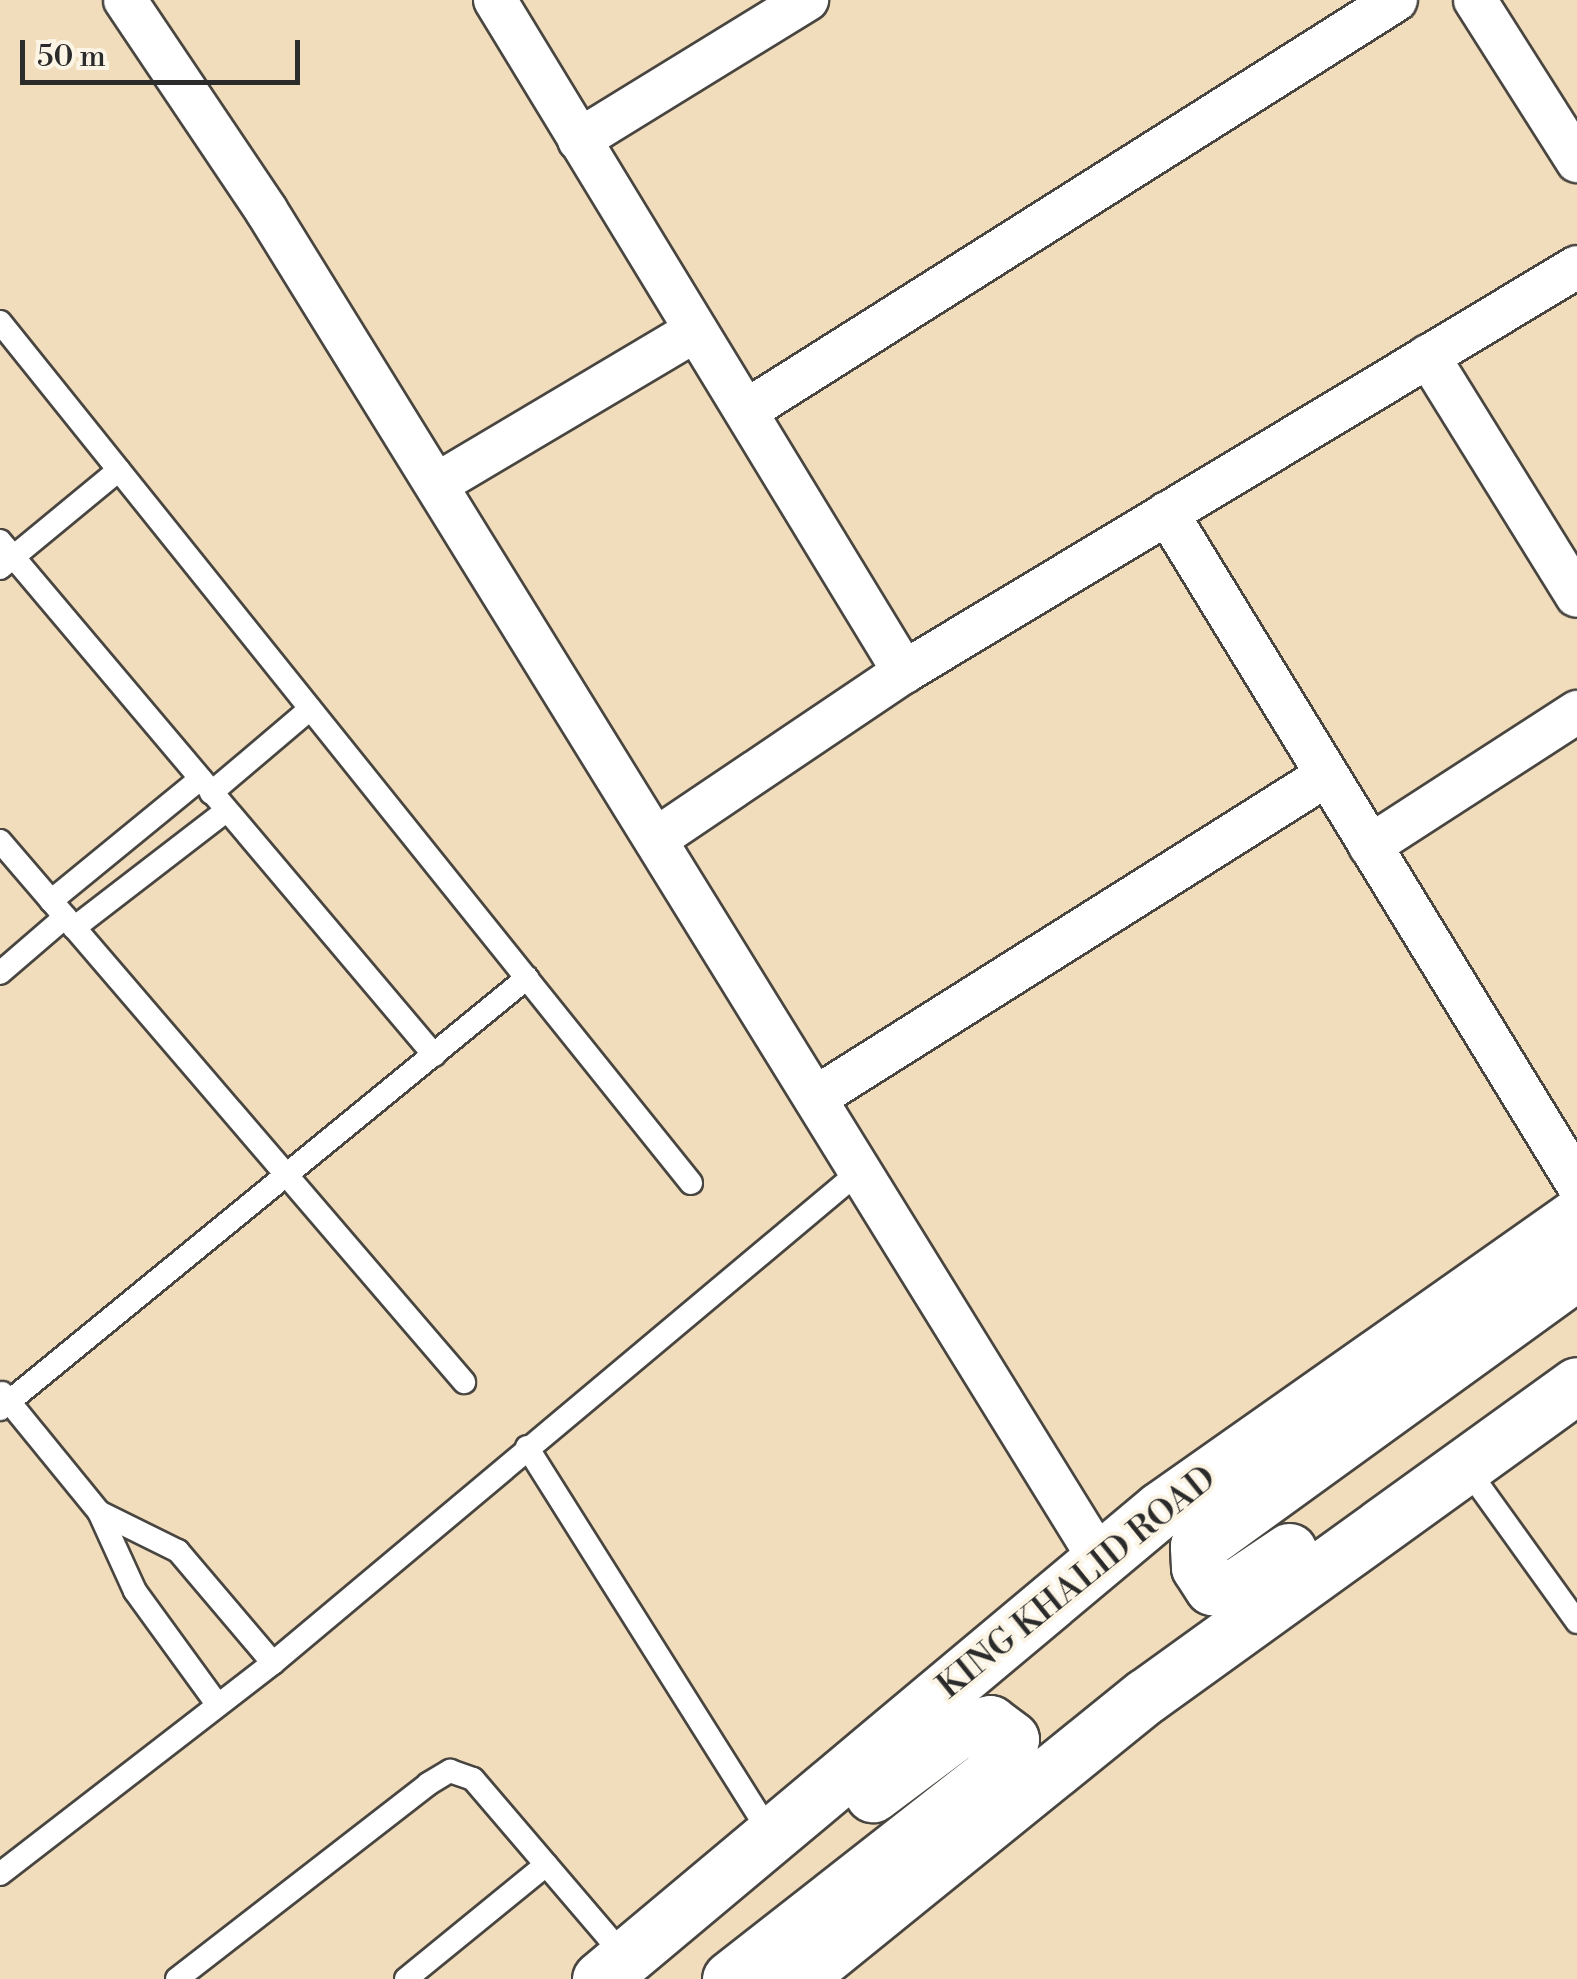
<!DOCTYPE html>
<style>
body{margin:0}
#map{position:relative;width:1577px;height:1979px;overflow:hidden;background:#f1dcbb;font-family:"Libre Bodoni",serif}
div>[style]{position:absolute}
.roads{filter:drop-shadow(2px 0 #494641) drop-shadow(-2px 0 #494641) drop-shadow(0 2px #494641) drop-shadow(0 -2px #494641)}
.lane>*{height:22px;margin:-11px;padding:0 11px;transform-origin:11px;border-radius:11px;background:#fff}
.street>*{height:42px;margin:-21px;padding:0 21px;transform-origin:21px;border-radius:21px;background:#fff}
.highway>*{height:55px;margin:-27.5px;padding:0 27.5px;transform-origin:27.5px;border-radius:27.5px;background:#fff}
span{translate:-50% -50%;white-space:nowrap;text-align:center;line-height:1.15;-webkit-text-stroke:8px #fcf5e5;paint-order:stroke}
.street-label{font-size:35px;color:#2b2b2b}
.scale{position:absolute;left:20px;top:40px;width:280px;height:45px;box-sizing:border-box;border:5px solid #2b2b2b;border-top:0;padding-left:12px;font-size:30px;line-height:35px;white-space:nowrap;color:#2b2b2b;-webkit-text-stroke:8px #fcf5e5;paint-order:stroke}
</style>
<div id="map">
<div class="roads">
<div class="lane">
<div style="left:0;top:322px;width:1104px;rotate:51.25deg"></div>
<div style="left:0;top:541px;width:673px;rotate:49.82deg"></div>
<div style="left:0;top:568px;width:154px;rotate:-39.5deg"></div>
<div style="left:211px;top:793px;width:130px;rotate:-40.3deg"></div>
<div style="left:0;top:841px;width:713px;rotate:49.38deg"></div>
<div style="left:51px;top:901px;width:193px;rotate:-39.3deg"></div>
<div style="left:74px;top:928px;width:192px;rotate:-37.6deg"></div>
<div style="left:0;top:973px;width:86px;rotate:-40.7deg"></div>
<div style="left:2px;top:1393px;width:154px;rotate:50.8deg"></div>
<div style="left:99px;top:1512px;width:87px;rotate:65.5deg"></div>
<div style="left:135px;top:1591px;width:140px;rotate:54deg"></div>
<div style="left:0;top:1409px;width:681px;rotate:-39.28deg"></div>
<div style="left:527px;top:1447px;width:458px;rotate:57.8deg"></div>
<div style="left:1465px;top:1466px;width:192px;rotate:54.3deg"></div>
<div style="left:99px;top:1512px;width:88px;rotate:26.3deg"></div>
<div style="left:178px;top:1551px;width:147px;rotate:49.7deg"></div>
<div style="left:0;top:1874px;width:345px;rotate:-37.7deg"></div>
<div style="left:273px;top:1663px;width:766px;rotate:-39.97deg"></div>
<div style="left:177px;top:1979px;width:318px;rotate:-37.8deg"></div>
<div style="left:428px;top:1784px;width:26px;rotate:-31deg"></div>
<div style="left:450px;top:1771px;width:24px;rotate:19deg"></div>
<div style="left:473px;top:1779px;width:234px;rotate:49.5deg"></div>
<div style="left:406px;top:1979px;width:181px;rotate:-39.2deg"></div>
</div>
<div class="street">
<div style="left:125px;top:0;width:253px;rotate:56.1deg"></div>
<div style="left:266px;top:210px;width:1587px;rotate:58.29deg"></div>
<div style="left:495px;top:0;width:787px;rotate:58.67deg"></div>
<div style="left:1475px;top:0;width:191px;rotate:57.6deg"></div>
<div style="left:579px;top:140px;width:268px;rotate:-31.6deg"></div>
<div style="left:1428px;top:356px;width:282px;rotate:58.2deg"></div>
<div style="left:746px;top:411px;width:769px;rotate:-32.31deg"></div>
<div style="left:437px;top:484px;width:300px;rotate:-30.7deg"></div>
<div style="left:1167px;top:513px;width:785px;rotate:58.54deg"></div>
<div style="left:656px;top:839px;width:299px;rotate:-34deg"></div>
<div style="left:904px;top:672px;width:785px;rotate:-31.04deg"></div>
<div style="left:1370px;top:846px;width:247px;rotate:-32.9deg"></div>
<div style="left:815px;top:1098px;width:605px;rotate:-32.25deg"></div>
</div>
<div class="highway">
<div style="left:1289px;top:1551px;width:70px;rotate:146.1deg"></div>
<div style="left:1231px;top:1590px;width:19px;rotate:-171deg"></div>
<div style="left:1212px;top:1587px;width:24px;rotate:-123deg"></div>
<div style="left:1199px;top:1567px;width:21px;rotate:-93deg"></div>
<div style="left:1198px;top:1546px;width:468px;rotate:-35.9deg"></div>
<div style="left:600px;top:1979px;width:732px;rotate:-39.96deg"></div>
<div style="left:1161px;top:1509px;width:509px;rotate:-35.16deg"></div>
<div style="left:730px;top:1979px;width:332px;rotate:-38.1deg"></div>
<div style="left:991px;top:1774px;width:40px;rotate:-60.3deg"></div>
<div style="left:1011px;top:1739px;width:26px;rotate:-143deg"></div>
<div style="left:990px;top:1723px;width:35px;rotate:165deg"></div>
<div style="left:956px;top:1732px;width:104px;rotate:143.2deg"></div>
<div style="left:796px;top:1979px;width:450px;rotate:-39deg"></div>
<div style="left:1146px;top:1696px;width:531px;rotate:-35.81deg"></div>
</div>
</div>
<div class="street-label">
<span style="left:1077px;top:1583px;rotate:-39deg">KING KHALID ROAD</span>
</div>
<div class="scale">50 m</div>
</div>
